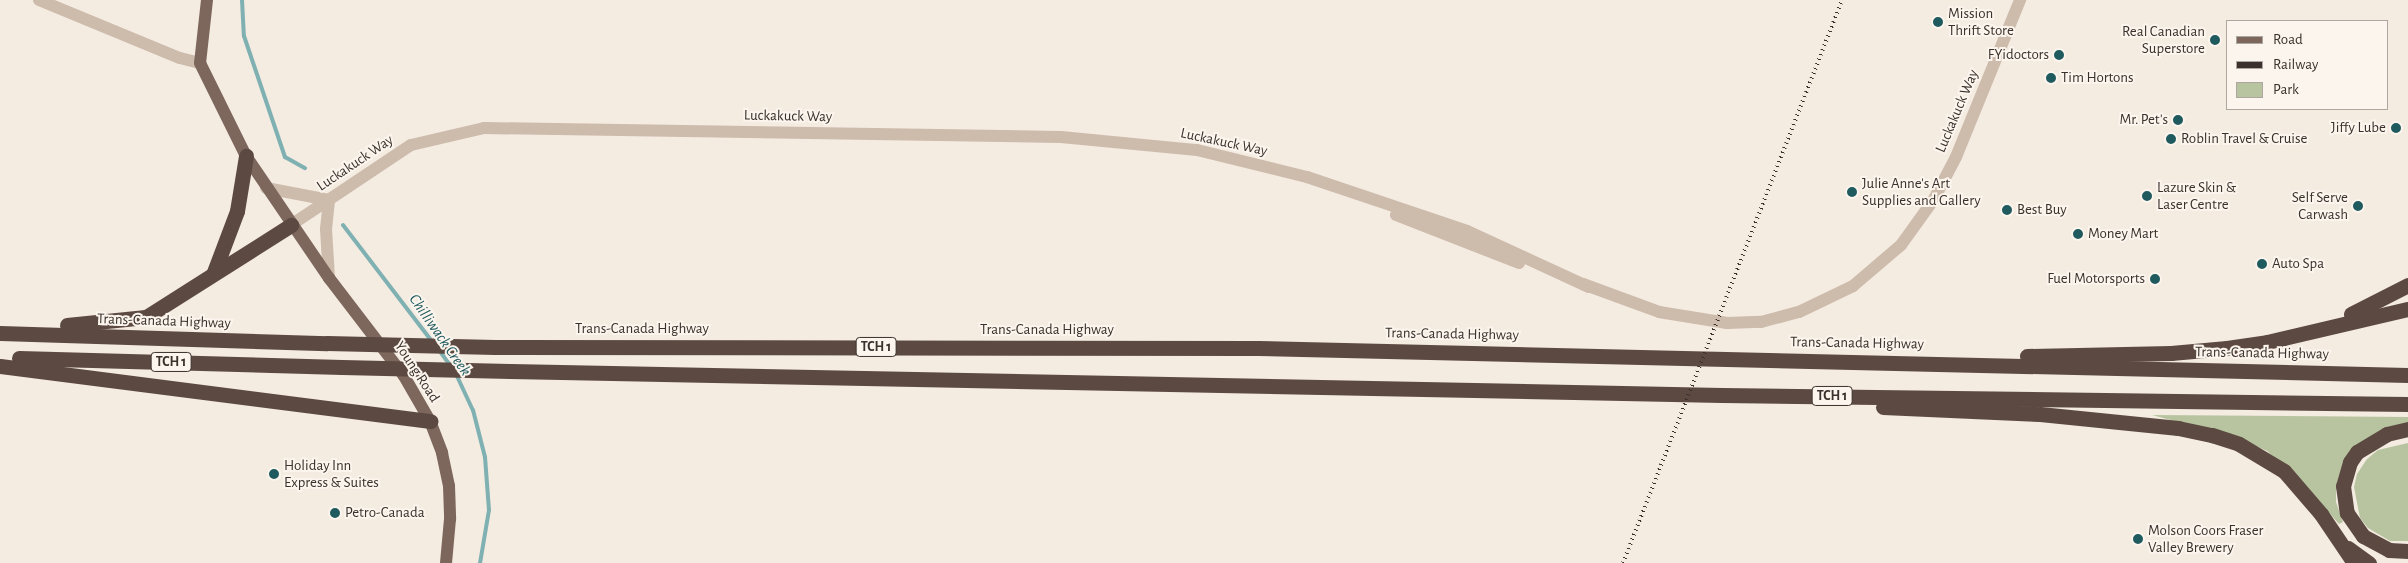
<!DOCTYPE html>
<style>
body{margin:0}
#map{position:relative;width:2408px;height:563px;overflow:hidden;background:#f4ebe1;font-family:"Alegreya Sans",sans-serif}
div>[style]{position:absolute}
.green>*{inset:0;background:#b8c4a0}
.stream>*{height:4px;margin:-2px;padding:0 2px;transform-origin:2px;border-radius:2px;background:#7fb0b2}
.minor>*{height:12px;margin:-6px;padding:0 6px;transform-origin:6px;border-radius:6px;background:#cdbbac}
.major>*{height:12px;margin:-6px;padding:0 6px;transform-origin:6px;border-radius:6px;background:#7d675c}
.highway>*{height:15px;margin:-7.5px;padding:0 7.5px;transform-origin:7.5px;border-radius:7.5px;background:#5c4a42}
.rail>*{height:4px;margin-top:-2px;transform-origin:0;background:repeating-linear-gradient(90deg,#3b302b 0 1px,transparent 0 5px)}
.highway-bridge>*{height:15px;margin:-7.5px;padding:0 7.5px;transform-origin:7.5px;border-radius:7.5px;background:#5c4a42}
.dots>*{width:14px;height:14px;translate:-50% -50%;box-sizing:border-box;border:2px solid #fbf5ee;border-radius:50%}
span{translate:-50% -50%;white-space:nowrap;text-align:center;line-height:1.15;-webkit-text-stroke:4px #fbf5ee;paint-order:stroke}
.shield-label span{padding:1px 4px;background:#fbf5ee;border:1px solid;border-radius:4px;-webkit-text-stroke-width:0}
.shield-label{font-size:14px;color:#3b302b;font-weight:700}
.poi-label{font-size:15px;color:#3b302b}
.left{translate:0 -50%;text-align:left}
.right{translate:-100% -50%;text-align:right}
.street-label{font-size:15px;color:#3b302b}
.water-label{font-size:16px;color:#1f5a5e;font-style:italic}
.legend{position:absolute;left:2226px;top:20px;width:162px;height:90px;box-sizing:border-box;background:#fbf5ee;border:1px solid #aea6a0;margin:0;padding:6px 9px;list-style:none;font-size:15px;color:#3b302b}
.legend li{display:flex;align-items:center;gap:10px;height:25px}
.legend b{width:25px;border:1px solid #aea6a0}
</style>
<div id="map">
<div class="green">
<div style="clip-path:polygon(2152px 415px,2408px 417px,2408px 423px,2384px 428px,2336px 485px,2336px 502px,2343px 522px,2339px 524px,2305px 485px,2267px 451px,2241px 439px)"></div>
<div style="clip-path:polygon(2408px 443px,2408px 541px,2390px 541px,2368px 528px,2360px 518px,2354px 487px,2357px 474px,2367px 459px,2378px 450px)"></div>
</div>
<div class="stream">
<div style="left:242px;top:0;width:36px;rotate:87deg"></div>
<div style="left:244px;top:36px;width:128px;rotate:71.3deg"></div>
<div style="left:285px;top:157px;width:23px;rotate:29deg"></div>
<div style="left:343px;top:225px;width:145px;rotate:52.6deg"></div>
<div style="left:439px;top:350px;width:17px;rotate:54deg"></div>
<div style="left:456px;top:374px;width:40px;rotate:65deg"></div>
<div style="left:473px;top:410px;width:49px;rotate:75.7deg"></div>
<div style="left:485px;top:457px;width:53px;rotate:85.7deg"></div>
<div style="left:489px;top:510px;width:54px;rotate:99.6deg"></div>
</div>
<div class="minor">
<div style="left:39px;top:0;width:152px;rotate:22.4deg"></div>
<div style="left:180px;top:58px;width:21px;rotate:14deg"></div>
<div style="left:266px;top:188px;width:64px;rotate:10.8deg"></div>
<div style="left:1396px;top:215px;width:132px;rotate:21.3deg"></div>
<div style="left:291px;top:225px;width:144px;rotate:-33.7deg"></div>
<div style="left:411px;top:145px;width:75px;rotate:-13.1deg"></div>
<div style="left:484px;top:128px;width:577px;rotate:0.89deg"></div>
<div style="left:1061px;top:137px;width:137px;rotate:5.5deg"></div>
<div style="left:1197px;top:150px;width:113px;rotate:13.8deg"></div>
<div style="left:1307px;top:177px;width:169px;rotate:18.6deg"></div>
<div style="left:1467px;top:231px;width:134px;rotate:24.7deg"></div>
<div style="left:329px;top:278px;width:49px;rotate:-93.5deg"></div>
<div style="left:326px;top:229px;width:29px;rotate:-84deg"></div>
<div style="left:1583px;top:284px;width:81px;rotate:20.2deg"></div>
<div style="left:1659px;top:312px;width:69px;rotate:9.2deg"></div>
<div style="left:1727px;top:323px;width:34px;rotate:-2deg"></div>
<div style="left:1761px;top:322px;width:39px;rotate:-15deg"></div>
<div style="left:1799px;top:312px;width:60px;rotate:-25.7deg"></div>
<div style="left:1853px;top:286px;width:63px;rotate:-40.5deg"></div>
<div style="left:1901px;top:245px;width:57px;rotate:-54.3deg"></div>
<div style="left:1934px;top:199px;width:47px;rotate:-62.4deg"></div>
<div style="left:1956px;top:157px;width:170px;rotate:-67.8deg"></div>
</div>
<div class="major">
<div style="left:207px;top:0;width:63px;rotate:96.3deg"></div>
<div style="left:200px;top:63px;width:104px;rotate:63.7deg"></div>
<div style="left:246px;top:156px;width:148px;rotate:55.8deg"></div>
<div style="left:329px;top:278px;width:123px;rotate:52.6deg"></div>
<div style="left:404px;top:376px;width:52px;rotate:60deg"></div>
<div style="left:430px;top:421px;width:34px;rotate:69deg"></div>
<div style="left:442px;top:453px;width:34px;rotate:78deg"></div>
<div style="left:449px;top:486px;width:33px;rotate:88deg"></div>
<div style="left:450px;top:519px;width:44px;rotate:95.2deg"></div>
</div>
<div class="highway">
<div style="left:214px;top:272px;width:65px;rotate:-69.3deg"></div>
<div style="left:237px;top:211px;width:56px;rotate:-80.7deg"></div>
<div style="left:2351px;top:314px;width:64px;rotate:-27deg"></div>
<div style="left:67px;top:325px;width:79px;rotate:-5.8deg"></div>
<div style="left:146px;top:317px;width:172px;rotate:-32.4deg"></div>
<div style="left:0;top:333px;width:327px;rotate:1.8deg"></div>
<div style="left:495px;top:347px;width:763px;rotate:0.08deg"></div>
<div style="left:1258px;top:348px;width:1150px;rotate:1.34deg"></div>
<div style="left:2027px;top:356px;width:144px;rotate:-1.2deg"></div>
<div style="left:2171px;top:353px;width:56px;rotate:-5.1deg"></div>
<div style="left:2227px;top:348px;width:40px;rotate:-8.5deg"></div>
<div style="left:2267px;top:342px;width:145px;rotate:-13.2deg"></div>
<div style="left:19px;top:358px;width:323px;rotate:1.6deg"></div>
<div style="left:0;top:366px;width:434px;rotate:7.3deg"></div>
<div style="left:510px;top:371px;width:1212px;rotate:1.13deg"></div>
<div style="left:1722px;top:395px;width:686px;rotate:0.75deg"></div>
<div style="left:1883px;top:407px;width:157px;rotate:2.6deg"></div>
<div style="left:2040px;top:414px;width:139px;rotate:5.8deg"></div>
<div style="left:2178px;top:428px;width:35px;rotate:12deg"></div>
<div style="left:2212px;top:435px;width:28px;rotate:18deg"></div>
<div style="left:2239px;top:444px;width:52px;rotate:31deg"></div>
<div style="left:2284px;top:471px;width:57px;rotate:49.3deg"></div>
<div style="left:2321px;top:514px;width:59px;rotate:56deg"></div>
<div style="left:2408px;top:429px;width:22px;rotate:167deg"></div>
<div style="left:2387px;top:434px;width:35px;rotate:149deg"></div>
<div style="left:2357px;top:452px;width:12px;rotate:125deg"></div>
<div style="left:2350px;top:462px;width:25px;rotate:106deg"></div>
<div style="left:2343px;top:486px;width:27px;rotate:82deg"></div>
<div style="left:2347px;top:513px;width:28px;rotate:55deg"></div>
<div style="left:2363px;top:536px;width:30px;rotate:28deg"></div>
<div style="left:2389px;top:550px;width:19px;rotate:3deg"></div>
<div style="left:2348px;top:548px;width:26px;rotate:36deg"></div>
</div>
<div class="rail">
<div style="left:1623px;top:563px;width:604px;rotate:-68.74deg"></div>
</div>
<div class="highway-bridge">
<div style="left:327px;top:343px;width:168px;rotate:1.4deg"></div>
<div style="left:342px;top:367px;width:168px;rotate:1.4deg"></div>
</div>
<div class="dots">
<div style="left:1938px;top:22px;background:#1f5a5e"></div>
<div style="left:2215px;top:40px;background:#1f5a5e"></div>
<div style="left:2059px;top:55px;background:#1f5a5e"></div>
<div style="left:2051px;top:78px;background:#1f5a5e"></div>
<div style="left:2178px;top:120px;background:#1f5a5e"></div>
<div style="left:2396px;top:128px;background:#1f5a5e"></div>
<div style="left:2171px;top:139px;background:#1f5a5e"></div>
<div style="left:1852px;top:192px;background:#1f5a5e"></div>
<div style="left:2147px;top:196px;background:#1f5a5e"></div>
<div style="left:2358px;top:206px;background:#1f5a5e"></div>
<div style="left:2007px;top:210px;background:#1f5a5e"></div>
<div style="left:2078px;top:234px;background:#1f5a5e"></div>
<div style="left:2262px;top:264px;background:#1f5a5e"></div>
<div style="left:2155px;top:279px;background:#1f5a5e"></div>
<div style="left:274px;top:474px;background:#1f5a5e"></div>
<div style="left:335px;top:513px;background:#1f5a5e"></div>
<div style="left:2138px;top:539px;background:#1f5a5e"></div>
</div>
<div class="shield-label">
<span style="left:876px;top:347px">TCH 1</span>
<span style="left:171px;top:362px">TCH 1</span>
<span style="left:1832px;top:396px">TCH 1</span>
</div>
<div class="poi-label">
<span class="left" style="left:1948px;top:22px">Mission<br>Thrift Store</span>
<span class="right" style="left:2205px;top:40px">Real Canadian<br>Superstore</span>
<span class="right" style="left:2049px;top:55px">FYidoctors</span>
<span class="left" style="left:2061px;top:78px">Tim Hortons</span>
<span class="right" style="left:2168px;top:120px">Mr. Pet's</span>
<span class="right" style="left:2386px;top:128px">Jiffy Lube</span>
<span class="left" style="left:2181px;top:139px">Roblin Travel &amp; Cruise</span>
<span class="left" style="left:1862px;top:192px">Julie Anne's Art<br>Supplies and Gallery</span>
<span class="left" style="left:2157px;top:196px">Lazure Skin &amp;<br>Laser Centre</span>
<span class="right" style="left:2348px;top:206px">Self Serve<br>Carwash</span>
<span class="left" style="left:2017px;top:210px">Best Buy</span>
<span class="left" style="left:2088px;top:234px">Money Mart</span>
<span class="left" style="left:2272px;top:264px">Auto Spa</span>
<span class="right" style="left:2145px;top:279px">Fuel Motorsports</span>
<span class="left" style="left:284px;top:474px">Holiday Inn<br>Express &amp; Suites</span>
<span class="left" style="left:345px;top:513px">Petro-Canada</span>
<span class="left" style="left:2148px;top:539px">Molson Coors Fraser<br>Valley Brewery</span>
</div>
<div class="street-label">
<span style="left:1957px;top:111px;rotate:-67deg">Luckakuck Way</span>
<span style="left:788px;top:116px;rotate:1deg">Luckakuck Way</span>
<span style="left:1224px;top:142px;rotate:12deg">Luckakuck Way</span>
<span style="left:355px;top:163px;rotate:-34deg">Luckakuck Way</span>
<span style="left:164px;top:321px;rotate:2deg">Trans-Canada Highway</span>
<span style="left:642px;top:329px">Trans-Canada Highway</span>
<span style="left:1047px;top:330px">Trans-Canada Highway</span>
<span style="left:1452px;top:334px;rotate:1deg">Trans-Canada Highway</span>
<span style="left:1857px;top:343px;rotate:1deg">Trans-Canada Highway</span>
<span style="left:2262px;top:353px;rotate:1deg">Trans-Canada Highway</span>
<span style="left:417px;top:372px;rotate:57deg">Young Road</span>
</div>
<div class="water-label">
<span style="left:440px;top:335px;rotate:55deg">Chilliwack Creek</span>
</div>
<ul class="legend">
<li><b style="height:6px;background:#7d675c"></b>Road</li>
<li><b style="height:6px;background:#3b302b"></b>Railway</li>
<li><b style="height:14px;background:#b8c4a0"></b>Park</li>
</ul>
</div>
